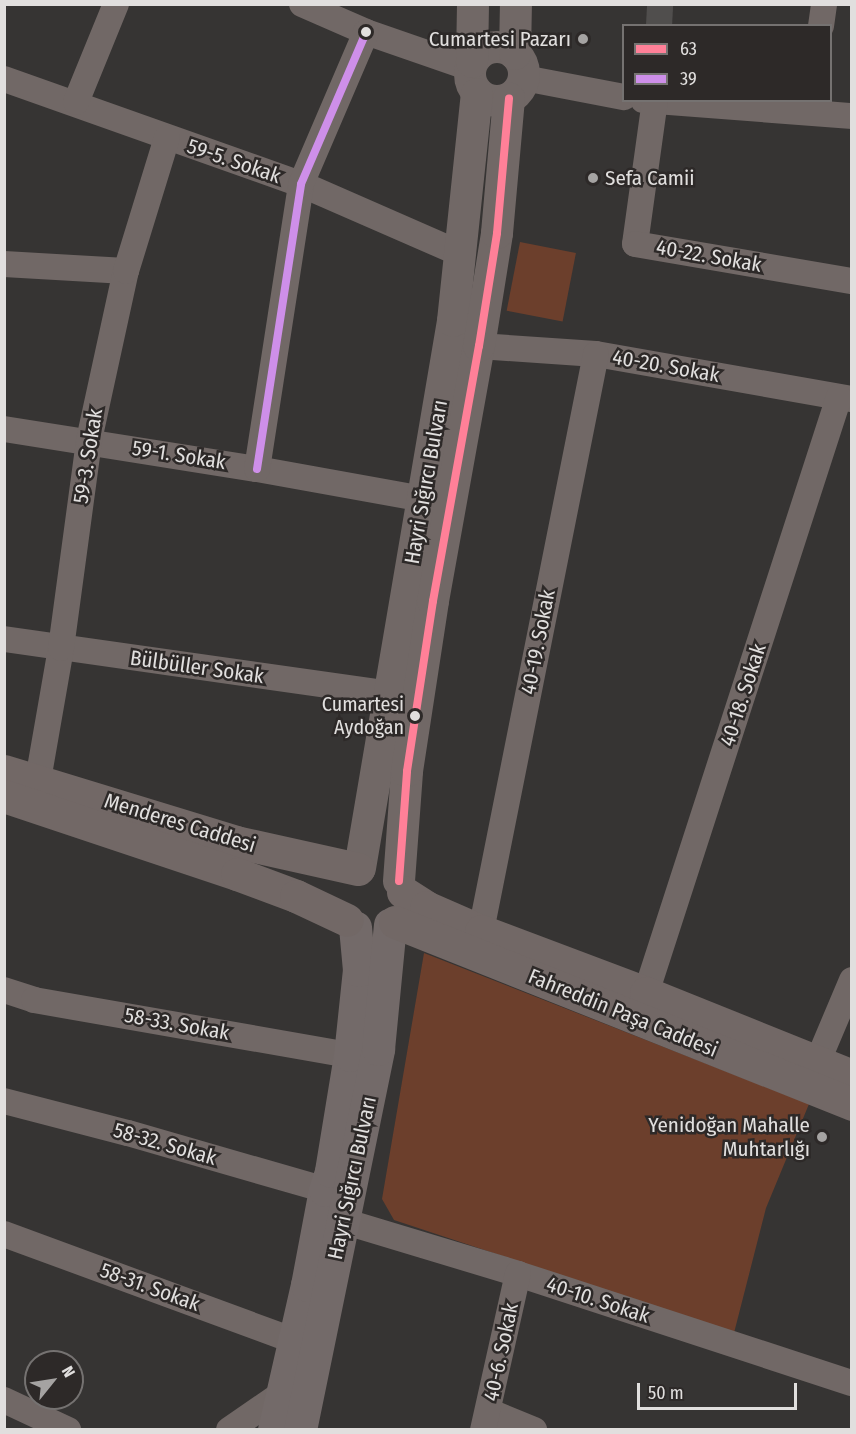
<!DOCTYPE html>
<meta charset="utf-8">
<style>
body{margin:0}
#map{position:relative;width:856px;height:1434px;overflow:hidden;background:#363433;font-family:"Fira Sans Condensed",sans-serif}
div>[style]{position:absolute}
.green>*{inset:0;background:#6c3f2c;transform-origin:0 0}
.minor-tunnel>*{height:26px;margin-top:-13px;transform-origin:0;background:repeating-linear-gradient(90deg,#504e4d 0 26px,transparent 0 39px)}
.minor>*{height:26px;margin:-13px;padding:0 13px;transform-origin:13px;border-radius:13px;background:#716866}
.tertiary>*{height:32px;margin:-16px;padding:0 16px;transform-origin:16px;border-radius:16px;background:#716866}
.tertiary>.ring{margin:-16px;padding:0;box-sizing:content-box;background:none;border:32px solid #716866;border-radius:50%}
.secondary>*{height:33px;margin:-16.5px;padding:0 16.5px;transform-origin:16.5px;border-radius:16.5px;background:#736a69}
.primary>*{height:33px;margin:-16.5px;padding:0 16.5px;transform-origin:16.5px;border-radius:16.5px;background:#726866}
.bus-1>*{height:8px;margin:-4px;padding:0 4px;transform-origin:4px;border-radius:4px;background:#ff8098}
.bus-2>*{height:8px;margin:-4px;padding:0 4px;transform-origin:4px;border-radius:4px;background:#ce8fe9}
.dots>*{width:16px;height:16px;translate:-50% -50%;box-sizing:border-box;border:3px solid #2d2928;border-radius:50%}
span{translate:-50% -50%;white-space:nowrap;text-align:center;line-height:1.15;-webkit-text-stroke:5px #2d2928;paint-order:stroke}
.bus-label{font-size:20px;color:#e1dfde}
.right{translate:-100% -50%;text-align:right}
.poi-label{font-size:21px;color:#e1dfde}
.left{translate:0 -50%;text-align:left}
.street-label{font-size:21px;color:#e1dfde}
.frame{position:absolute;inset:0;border:6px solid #e1dfde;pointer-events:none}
.legend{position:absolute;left:622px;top:24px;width:210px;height:78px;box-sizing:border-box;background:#2d2928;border:2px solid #757271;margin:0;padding:8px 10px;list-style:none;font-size:18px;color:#e1dfde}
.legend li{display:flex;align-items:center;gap:12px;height:30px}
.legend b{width:30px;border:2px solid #757271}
.north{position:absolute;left:24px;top:1350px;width:60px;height:60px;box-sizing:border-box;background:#2d2928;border:2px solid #757271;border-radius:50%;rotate:60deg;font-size:16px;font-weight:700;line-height:24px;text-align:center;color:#e1dfde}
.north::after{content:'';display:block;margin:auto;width:21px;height:27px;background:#a5a3a2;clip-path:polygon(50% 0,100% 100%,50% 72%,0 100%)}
.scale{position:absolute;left:637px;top:1383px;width:160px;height:27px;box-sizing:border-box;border:3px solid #e1dfde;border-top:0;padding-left:8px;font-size:18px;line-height:21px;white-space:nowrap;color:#e1dfde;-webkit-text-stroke:4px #2d2928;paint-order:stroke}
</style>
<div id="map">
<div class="green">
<div style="left:520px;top:242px;width:57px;height:70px;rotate:11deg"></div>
<div style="clip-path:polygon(424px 953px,809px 1104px,766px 1208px,734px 1333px,394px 1220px,382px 1199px)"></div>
</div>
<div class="minor-tunnel">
<div style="left:659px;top:26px;width:22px;rotate:-87deg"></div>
</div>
<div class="minor">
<div style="left:302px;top:4px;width:70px;rotate:23.6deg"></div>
<div style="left:366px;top:32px;width:110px;rotate:19.1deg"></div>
<div style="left:821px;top:26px;width:22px;rotate:-82deg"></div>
<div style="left:524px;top:78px;width:102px;rotate:10.8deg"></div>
<div style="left:4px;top:79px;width:315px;rotate:19.5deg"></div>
<div style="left:301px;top:184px;width:172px;rotate:23.6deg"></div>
<div style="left:643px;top:100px;width:210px;rotate:4.4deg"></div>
<div style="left:655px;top:100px;width:145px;rotate:97.9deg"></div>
<div style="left:635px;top:244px;width:220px;rotate:9.7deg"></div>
<div style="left:76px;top:102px;width:106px;rotate:-67.8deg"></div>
<div style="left:4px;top:264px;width:122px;rotate:3.3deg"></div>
<div style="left:479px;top:346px;width:117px;rotate:3.9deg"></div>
<div style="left:596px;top:354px;width:260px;rotate:10deg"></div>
<div style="left:4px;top:429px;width:256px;rotate:9deg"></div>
<div style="left:257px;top:469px;width:169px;rotate:10.2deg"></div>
<div style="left:257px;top:469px;width:288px;rotate:-81.2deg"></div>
<div style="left:301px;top:184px;width:165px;rotate:-66.8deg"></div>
<div style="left:4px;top:639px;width:390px;rotate:8.1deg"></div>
<div style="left:38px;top:780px;width:134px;rotate:-80.1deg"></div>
<div style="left:61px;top:648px;width:210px;rotate:-82.3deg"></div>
<div style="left:89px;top:440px;width:173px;rotate:-77.7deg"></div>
<div style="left:126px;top:271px;width:139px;rotate:-72.9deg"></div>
<div style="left:481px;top:931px;width:588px;rotate:-78.73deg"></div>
<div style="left:4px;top:990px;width:32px;rotate:18deg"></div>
<div style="left:34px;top:1000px;width:321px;rotate:9.9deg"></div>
<div style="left:646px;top:993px;width:626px;rotate:-72.06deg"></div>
<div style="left:817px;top:1063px;width:90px;rotate:-67.1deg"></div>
<div style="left:4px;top:1101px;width:128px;rotate:14.5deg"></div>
<div style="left:128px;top:1133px;width:205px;rotate:16.1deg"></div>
<div style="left:343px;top:1221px;width:183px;rotate:16.8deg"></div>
<div style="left:518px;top:1274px;width:351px;rotate:18.1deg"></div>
<div style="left:4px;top:1234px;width:310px;rotate:20.2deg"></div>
<div style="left:4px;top:1400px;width:71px;rotate:25.1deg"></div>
<div style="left:488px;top:1411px;width:50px;rotate:22.4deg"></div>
<div style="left:229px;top:1430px;width:67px;rotate:-34.6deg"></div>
<div style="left:483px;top:1430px;width:160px;rotate:-77.4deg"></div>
</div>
<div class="tertiary">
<div class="ring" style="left:470px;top:47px;width:22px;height:22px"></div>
<div style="left:515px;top:54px;width:50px;rotate:-88.9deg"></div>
<div style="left:472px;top:62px;width:58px;rotate:-89deg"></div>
<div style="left:360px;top:868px;width:555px;rotate:-80.35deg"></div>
<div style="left:453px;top:321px;width:228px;rotate:-84deg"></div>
<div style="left:399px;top:881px;width:110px;rotate:-85.8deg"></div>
<div style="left:407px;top:771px;width:172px;rotate:-81.3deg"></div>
<div style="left:433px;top:601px;width:259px;rotate:-79.8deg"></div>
<div style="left:479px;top:346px;width:114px;rotate:-80.9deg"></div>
<div style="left:497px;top:233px;width:135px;rotate:-84.9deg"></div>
</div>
<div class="secondary">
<div style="left:274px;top:1430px;width:149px;rotate:-77.2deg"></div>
<div style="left:307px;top:1285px;width:97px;rotate:-79.3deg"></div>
<div style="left:325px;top:1190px;width:20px;rotate:-72deg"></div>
<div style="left:331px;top:1171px;width:118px;rotate:-80.7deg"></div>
<div style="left:350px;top:1055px;width:85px;rotate:-84deg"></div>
<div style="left:359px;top:970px;width:43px;rotate:-95.3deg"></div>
<div style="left:300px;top:1430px;width:389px;rotate:-78.4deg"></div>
<div style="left:378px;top:1049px;width:125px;rotate:-84.5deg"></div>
</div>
<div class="primary">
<div style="left:4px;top:771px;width:243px;rotate:17deg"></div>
<div style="left:236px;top:842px;width:125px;rotate:12.5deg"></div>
<div style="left:4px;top:796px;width:246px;rotate:18.5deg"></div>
<div style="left:237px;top:874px;width:63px;rotate:20.4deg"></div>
<div style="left:296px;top:896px;width:56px;rotate:25.2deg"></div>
<div style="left:403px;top:892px;width:27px;rotate:33deg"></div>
<div style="left:426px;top:907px;width:60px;rotate:23.6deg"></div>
<div style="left:481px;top:931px;width:176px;rotate:20.6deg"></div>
<div style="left:646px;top:993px;width:222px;rotate:21.9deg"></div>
<div style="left:395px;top:922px;width:492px;rotate:21.7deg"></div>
</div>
<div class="bus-1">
<div style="left:399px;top:881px;width:110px;rotate:-85.8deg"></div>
<div style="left:407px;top:771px;width:172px;rotate:-81.3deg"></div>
<div style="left:433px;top:601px;width:259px;rotate:-79.8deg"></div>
<div style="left:479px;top:346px;width:114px;rotate:-80.9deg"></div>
<div style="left:497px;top:233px;width:135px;rotate:-84.9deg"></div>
</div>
<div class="bus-2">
<div style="left:257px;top:469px;width:288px;rotate:-81.2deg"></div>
<div style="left:301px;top:184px;width:165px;rotate:-66.8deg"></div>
</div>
<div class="dots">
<div style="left:366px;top:32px;background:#e1dfde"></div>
<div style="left:583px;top:39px;background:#a5a3a2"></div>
<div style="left:593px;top:178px;background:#a5a3a2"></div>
<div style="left:415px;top:716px;background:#e1dfde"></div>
<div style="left:822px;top:1137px;background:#a5a3a2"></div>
</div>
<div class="bus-label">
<span class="right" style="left:404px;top:716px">Cumartesi<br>Aydoğan</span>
</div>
<div class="poi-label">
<span class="right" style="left:571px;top:39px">Cumartesi Pazarı</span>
<span class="left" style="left:605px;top:178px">Sefa Camii</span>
<span class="right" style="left:810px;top:1137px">Yenidoğan Mahalle<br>Muhtarlığı</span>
</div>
<div class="street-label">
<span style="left:234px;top:161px;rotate:19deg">59-5. Sokak</span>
<span style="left:709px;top:256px;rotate:10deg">40-22. Sokak</span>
<span style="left:666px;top:366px;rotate:10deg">40-20. Sokak</span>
<span style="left:179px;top:455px;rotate:9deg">59-1. Sokak</span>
<span style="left:88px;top:456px;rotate:-81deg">59-3. Sokak</span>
<span style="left:426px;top:482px;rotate:-80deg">Hayri Sığırcı Bulvarı</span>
<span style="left:538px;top:642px;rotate:-79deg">40-19. Sokak</span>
<span style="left:197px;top:667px;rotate:8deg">Bülbüller Sokak</span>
<span style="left:743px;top:695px;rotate:-72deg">40-18. Sokak</span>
<span style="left:180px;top:823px;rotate:17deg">Menderes Caddesi</span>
<span style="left:623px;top:1013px;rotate:22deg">Fahreddin Paşa Caddesi</span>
<span style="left:177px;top:1024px;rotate:10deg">58-33. Sokak</span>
<span style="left:165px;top:1144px;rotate:16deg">58-32. Sokak</span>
<span style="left:352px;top:1178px;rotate:-78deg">Hayri Sığırcı Bulvarı</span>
<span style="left:150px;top:1287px;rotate:20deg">58-31. Sokak</span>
<span style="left:598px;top:1300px;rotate:18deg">40-10. Sokak</span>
<span style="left:501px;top:1352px;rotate:-78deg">40-6. Sokak</span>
</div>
<div class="frame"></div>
<ul class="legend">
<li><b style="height:8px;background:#ff8098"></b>63</li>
<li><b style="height:8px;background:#ce8fe9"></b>39</li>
</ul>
<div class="north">N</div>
<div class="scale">50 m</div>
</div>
